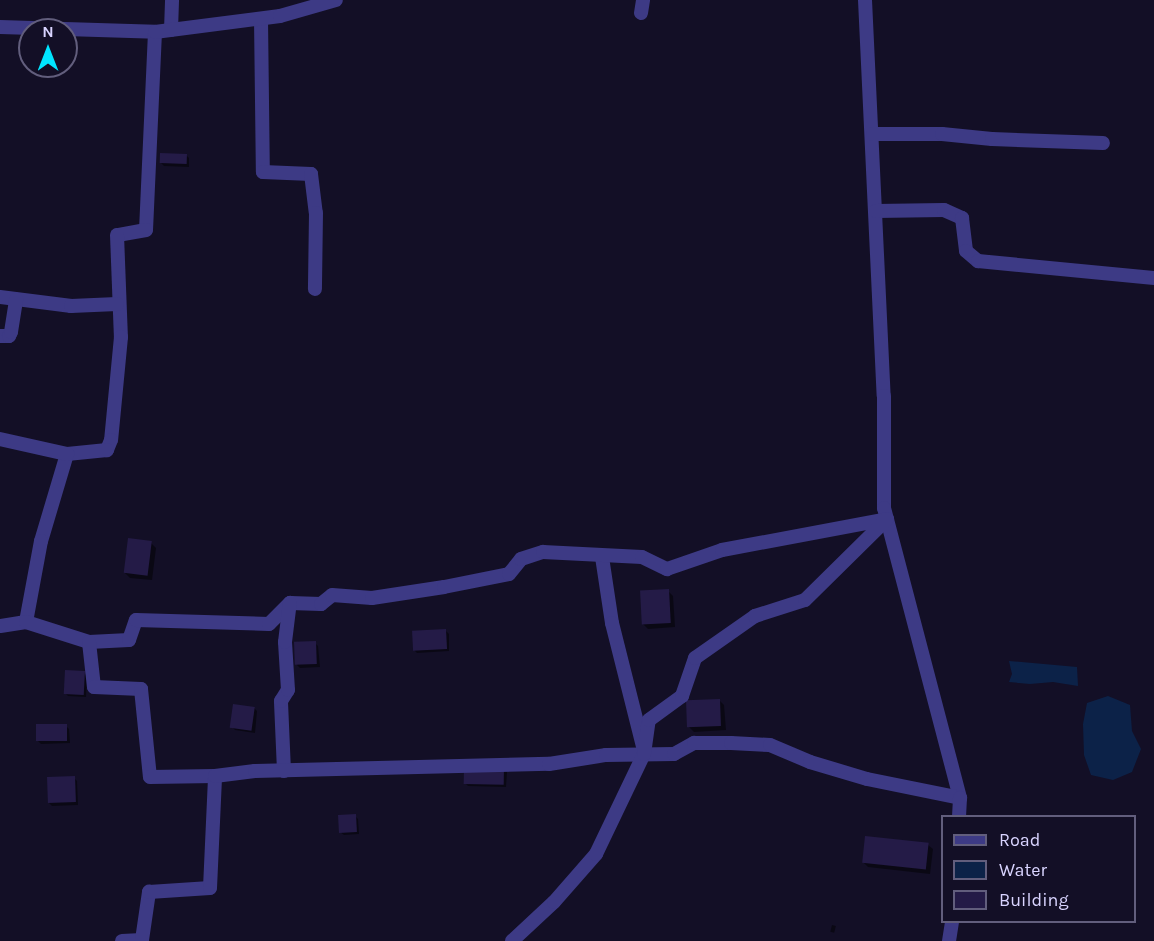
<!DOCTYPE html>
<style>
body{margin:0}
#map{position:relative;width:1154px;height:941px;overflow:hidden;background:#130f26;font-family:Karla,sans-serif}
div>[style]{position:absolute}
.water>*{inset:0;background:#0c2248}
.shadow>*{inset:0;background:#0007;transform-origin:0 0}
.building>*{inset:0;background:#241b47;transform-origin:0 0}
.street>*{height:14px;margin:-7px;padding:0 7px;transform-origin:7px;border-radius:7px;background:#3d3a85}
span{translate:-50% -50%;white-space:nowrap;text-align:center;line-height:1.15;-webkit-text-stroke:4.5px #130f26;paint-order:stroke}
.legend{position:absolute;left:941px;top:815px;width:195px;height:108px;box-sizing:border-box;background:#130f26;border:2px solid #625e7d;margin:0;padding:8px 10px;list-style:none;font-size:18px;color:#d9d4ff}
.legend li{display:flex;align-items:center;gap:12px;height:30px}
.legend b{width:30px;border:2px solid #625e7d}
.north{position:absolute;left:18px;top:18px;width:60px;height:60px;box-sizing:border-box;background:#130f26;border:2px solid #625e7d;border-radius:50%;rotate:0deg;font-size:16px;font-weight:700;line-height:24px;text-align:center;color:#d9d4ff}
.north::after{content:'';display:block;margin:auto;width:21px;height:27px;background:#00e5ff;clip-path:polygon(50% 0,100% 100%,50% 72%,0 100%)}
</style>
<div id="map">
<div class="water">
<div style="clip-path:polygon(1009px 661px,1077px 667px,1078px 686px,1053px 682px,1030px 684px,1009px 682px,1012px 674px)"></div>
<div style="clip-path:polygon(1108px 696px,1130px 705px,1132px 731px,1141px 749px,1132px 772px,1113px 780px,1091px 775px,1084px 755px,1083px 724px,1087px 703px)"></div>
</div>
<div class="shadow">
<div style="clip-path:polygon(186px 155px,189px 158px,189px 167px,164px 166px,161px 163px)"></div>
<div style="clip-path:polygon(151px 543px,156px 548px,152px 580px,130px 578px,125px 573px)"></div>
<div style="clip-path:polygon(668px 591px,673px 596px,675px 627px,648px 629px,643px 624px)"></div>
<div style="clip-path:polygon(446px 631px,449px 634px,449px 651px,417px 653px,414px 650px)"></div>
<div style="clip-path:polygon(315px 643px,318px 646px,320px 667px,300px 668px,297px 665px)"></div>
<div style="clip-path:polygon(84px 673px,87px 676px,86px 697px,68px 696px,65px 693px)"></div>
<div style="clip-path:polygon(719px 700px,724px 705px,726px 730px,694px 732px,689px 727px)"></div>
<div style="clip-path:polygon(254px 708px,257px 711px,255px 733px,235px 730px,232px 727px)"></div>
<div style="clip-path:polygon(66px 726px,69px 729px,70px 743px,41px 744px,38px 741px)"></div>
<div style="clip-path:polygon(504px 769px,507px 772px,506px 787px,468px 786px,465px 783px)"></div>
<div style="clip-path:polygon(74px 778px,77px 781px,78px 805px,52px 806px,49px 803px)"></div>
<div style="clip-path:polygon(355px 816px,358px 819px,359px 834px,344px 835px,340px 832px)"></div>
<div style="clip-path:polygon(928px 845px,933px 849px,930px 874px,868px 867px,863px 862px)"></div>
<div style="left:832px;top:925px;width:4px;height:7px;rotate:14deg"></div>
</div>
<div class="building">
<div style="left:160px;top:153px;width:27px;height:10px;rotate:2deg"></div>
<div style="left:128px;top:538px;width:24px;height:35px;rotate:7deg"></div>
<div style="left:669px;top:589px;width:34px;height:29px;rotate:87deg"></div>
<div style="left:446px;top:629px;width:20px;height:34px;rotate:87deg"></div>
<div style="left:316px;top:641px;width:23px;height:22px;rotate:88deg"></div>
<div style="left:65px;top:670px;width:20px;height:24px;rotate:3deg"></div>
<div style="left:720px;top:699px;width:27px;height:34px;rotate:88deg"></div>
<div style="left:233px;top:704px;width:22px;height:24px;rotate:8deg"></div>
<div style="left:67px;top:724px;width:17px;height:31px;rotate:90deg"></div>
<div style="left:464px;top:766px;width:40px;height:18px;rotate:1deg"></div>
<div style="left:75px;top:776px;width:26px;height:28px;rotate:88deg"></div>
<div style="left:356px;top:814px;width:18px;height:18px;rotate:87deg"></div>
<div style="left:865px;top:836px;width:64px;height:27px;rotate:6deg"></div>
</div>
<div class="street">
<div style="left:865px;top:0;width:396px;rotate:87.3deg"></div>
<div style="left:884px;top:396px;width:112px;rotate:90deg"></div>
<div style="left:884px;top:508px;width:300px;rotate:75.3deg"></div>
<div style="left:641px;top:13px;width:13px;rotate:-81deg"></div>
<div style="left:261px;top:19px;width:153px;rotate:89.3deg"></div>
<div style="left:263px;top:172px;width:48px;rotate:2.4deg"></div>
<div style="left:311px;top:174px;width:39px;rotate:83deg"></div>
<div style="left:316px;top:213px;width:76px;rotate:90.8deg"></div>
<div style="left:0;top:27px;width:155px;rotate:1.8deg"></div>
<div style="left:155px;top:32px;width:198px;rotate:92.6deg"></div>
<div style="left:146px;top:230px;width:29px;rotate:170deg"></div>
<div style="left:117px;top:235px;width:102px;rotate:87.8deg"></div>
<div style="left:121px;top:337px;width:103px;rotate:95.5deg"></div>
<div style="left:111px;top:440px;width:11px;rotate:112deg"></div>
<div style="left:107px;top:450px;width:40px;rotate:174.3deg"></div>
<div style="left:67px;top:454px;width:91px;rotate:106.6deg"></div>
<div style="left:41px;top:541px;width:82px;rotate:100.5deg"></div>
<div style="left:26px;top:622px;width:26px;rotate:171deg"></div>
<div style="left:171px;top:30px;width:30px;rotate:-88deg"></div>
<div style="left:155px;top:32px;width:126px;rotate:-7.3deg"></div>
<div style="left:280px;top:16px;width:58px;rotate:-15.9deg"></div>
<div style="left:873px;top:134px;width:69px"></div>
<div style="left:942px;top:134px;width:50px;rotate:5.7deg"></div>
<div style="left:992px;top:139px;width:111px;rotate:2.1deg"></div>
<div style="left:876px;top:211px;width:68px;rotate:-0.8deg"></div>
<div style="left:944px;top:210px;width:20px;rotate:24deg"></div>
<div style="left:962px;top:218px;width:33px;rotate:83deg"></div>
<div style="left:966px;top:251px;width:16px;rotate:40deg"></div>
<div style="left:978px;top:261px;width:177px;rotate:5.5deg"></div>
<div style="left:0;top:297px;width:72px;rotate:7.2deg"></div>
<div style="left:71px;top:306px;width:46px;rotate:-2.5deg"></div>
<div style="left:0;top:336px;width:9px"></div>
<div style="left:9px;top:336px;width:4px;rotate:-63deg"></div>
<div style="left:11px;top:332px;width:33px;rotate:-81deg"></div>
<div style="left:0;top:439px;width:69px;rotate:12.6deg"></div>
<div style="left:602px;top:557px;width:67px;rotate:81.4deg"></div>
<div style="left:612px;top:623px;width:127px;rotate:75.9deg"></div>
<div style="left:26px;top:622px;width:66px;rotate:17.6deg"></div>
<div style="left:89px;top:642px;width:40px;rotate:-2.9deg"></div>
<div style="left:129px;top:640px;width:21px;rotate:-71deg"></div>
<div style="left:136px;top:620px;width:133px;rotate:1.7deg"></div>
<div style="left:269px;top:624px;width:30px;rotate:-45deg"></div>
<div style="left:290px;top:603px;width:31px;rotate:2deg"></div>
<div style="left:321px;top:604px;width:14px;rotate:-39deg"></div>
<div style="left:332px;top:595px;width:40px;rotate:4.3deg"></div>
<div style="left:372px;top:598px;width:73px;rotate:-8.7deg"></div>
<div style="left:444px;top:587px;width:66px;rotate:-11.3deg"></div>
<div style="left:509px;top:574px;width:19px;rotate:-51deg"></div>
<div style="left:521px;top:559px;width:23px;rotate:-18deg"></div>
<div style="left:543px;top:552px;width:99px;rotate:2.9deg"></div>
<div style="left:642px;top:557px;width:28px;rotate:26deg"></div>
<div style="left:667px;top:569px;width:58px;rotate:-19.1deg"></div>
<div style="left:722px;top:550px;width:168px;rotate:-10.6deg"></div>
<div style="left:89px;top:642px;width:45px;rotate:83.7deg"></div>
<div style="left:94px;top:687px;width:47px;rotate:2.4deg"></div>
<div style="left:141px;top:689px;width:88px;rotate:84.2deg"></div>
<div style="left:150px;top:777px;width:65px;rotate:-0.9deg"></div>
<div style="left:284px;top:771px;width:70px;rotate:-92.5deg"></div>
<div style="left:281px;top:701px;width:13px;rotate:-58deg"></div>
<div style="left:288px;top:690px;width:48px;rotate:-93.6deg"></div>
<div style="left:285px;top:642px;width:39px;rotate:-83deg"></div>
<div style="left:122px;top:941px;width:20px;rotate:-3deg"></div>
<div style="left:142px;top:940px;width:49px;rotate:-81.7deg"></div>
<div style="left:149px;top:892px;width:61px;rotate:-3.8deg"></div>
<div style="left:210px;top:888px;width:112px;rotate:-87.4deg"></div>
<div style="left:215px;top:776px;width:40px;rotate:-7.1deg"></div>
<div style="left:255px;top:771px;width:294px;rotate:-1.4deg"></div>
<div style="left:549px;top:764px;width:58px;rotate:-9deg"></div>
<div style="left:606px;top:755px;width:68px;rotate:-0.8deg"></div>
<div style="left:674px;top:754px;width:23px;rotate:-29deg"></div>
<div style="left:694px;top:743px;width:37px"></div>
<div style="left:731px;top:743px;width:39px;rotate:3deg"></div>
<div style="left:770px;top:745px;width:43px;rotate:23deg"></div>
<div style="left:810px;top:762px;width:59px;rotate:16.6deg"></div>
<div style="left:867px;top:779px;width:95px;rotate:11.5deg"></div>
<div style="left:960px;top:798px;width:18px;rotate:93deg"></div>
<div style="left:512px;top:941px;width:57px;rotate:-42.9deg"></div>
<div style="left:554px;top:902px;width:64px;rotate:-48.8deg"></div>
<div style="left:596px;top:854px;width:111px;rotate:-64.4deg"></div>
<div style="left:644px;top:754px;width:34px;rotate:-82deg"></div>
<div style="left:649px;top:720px;width:41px;rotate:-36deg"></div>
<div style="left:682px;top:696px;width:40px;rotate:-71.1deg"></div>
<div style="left:695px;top:658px;width:73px;rotate:-35deg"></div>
<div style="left:755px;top:616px;width:52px;rotate:-17.7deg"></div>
<div style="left:805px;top:600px;width:115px;rotate:-44.6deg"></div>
<div style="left:949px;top:941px;width:19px;rotate:-81deg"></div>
</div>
<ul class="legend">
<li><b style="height:8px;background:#3d3a85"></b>Road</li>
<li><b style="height:16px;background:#0c2248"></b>Water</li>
<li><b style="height:16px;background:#241b47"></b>Building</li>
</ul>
<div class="north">N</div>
</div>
